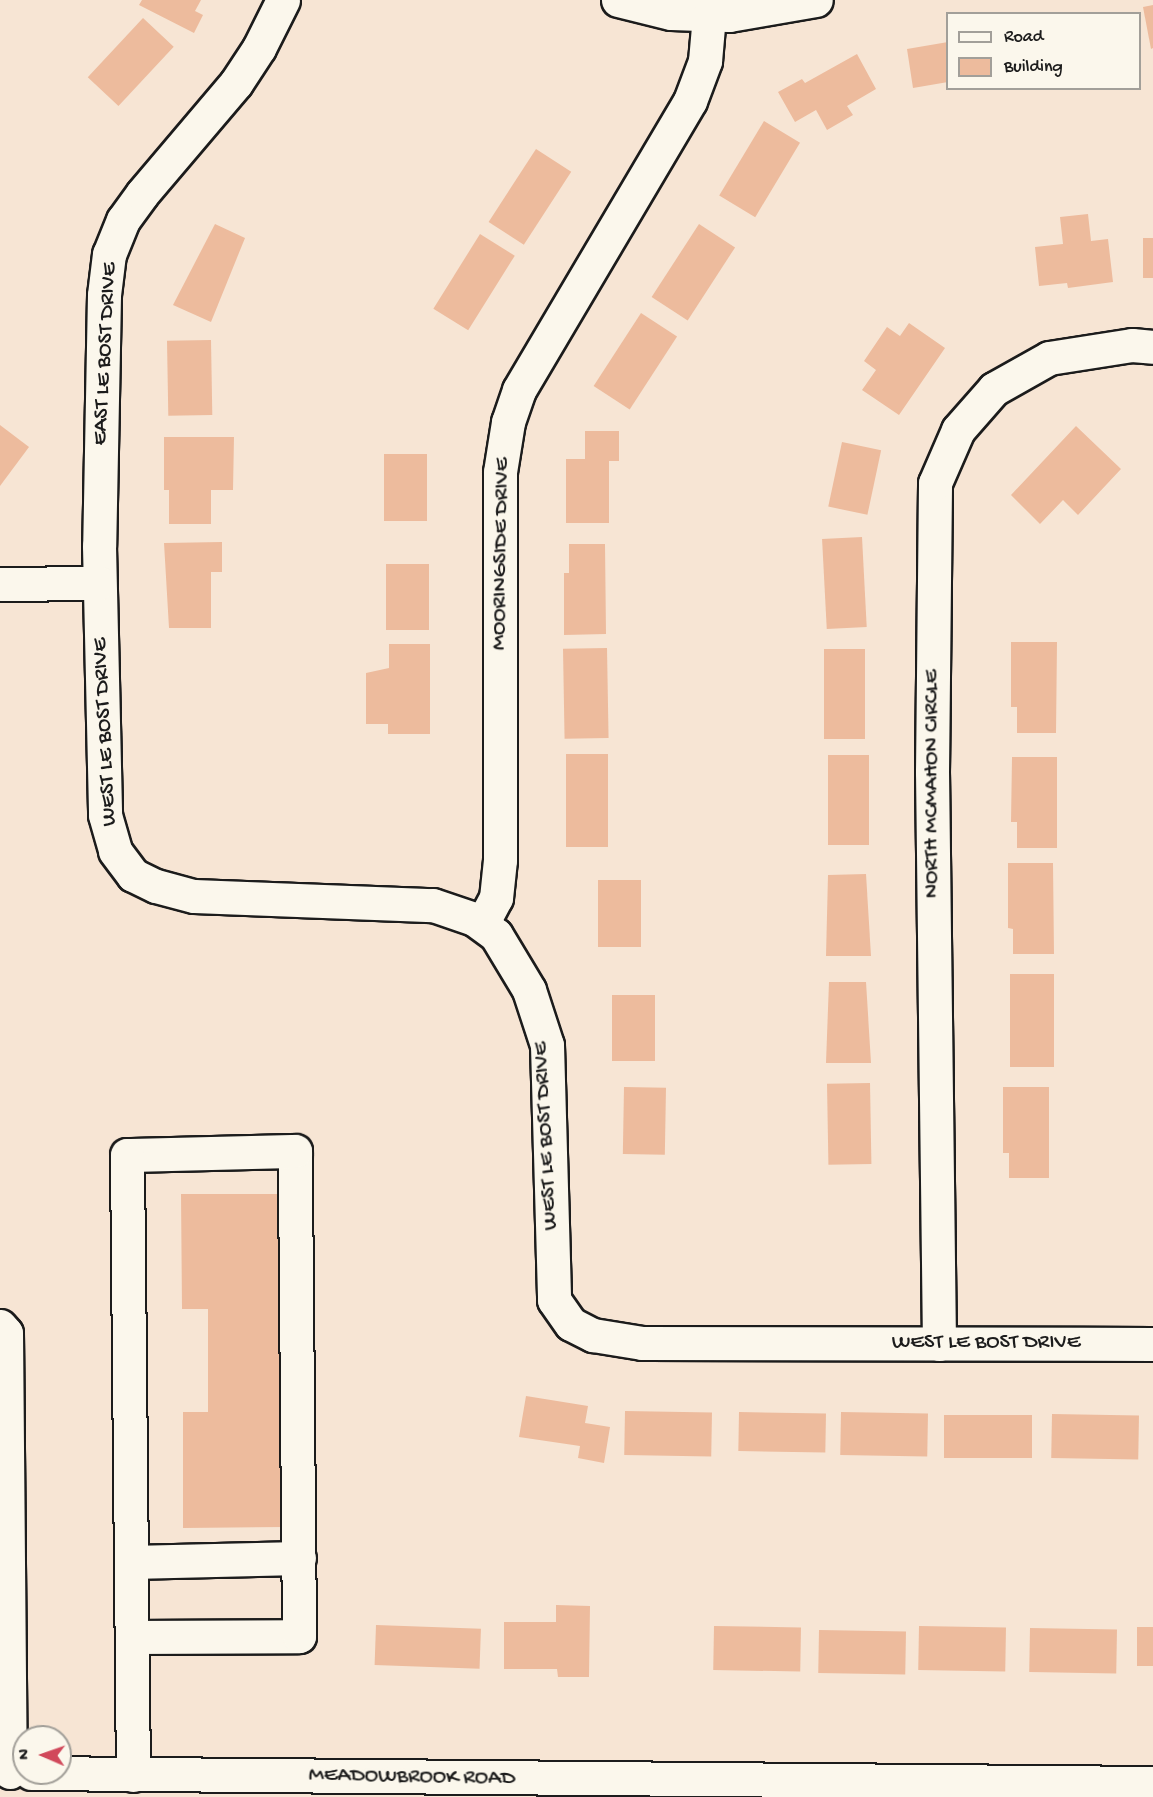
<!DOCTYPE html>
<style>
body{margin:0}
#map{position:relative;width:1153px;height:1797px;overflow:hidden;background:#f7e5d4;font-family:"Gochi Hand",sans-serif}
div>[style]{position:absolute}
.building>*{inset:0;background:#edbb9d;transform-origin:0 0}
.roads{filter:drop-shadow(2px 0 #1c1c1c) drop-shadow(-2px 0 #1c1c1c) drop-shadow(0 2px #1c1c1c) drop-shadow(0 -2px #1c1c1c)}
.minor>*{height:33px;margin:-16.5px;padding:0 16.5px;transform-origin:16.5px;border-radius:16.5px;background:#fbf7ec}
span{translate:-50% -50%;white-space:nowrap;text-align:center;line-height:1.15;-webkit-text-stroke:4.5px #fbf7ec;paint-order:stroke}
.street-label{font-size:22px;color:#1c1c1c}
.legend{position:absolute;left:946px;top:12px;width:195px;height:78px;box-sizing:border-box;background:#fbf7ec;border:2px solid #a29f99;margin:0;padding:8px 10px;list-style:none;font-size:18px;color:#1c1c1c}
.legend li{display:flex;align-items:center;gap:12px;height:30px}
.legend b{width:30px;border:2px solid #a29f99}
.north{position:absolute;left:12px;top:1725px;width:60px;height:60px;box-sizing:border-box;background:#fbf7ec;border:2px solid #a29f99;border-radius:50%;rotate:272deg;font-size:16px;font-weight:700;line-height:24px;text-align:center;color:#1c1c1c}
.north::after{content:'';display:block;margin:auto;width:21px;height:27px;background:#d1495b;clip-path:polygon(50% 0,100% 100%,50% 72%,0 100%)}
</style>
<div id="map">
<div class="building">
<div style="clip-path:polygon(142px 0,201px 0,195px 11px,203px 15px,194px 33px,139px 5px)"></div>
<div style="clip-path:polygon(1153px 5px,1153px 48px,1151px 49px,1143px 7px)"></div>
<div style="left:143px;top:18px;width:42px;height:81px;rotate:43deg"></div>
<div style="clip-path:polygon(948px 42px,948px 82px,913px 88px,907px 49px)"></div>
<div style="clip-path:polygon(857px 54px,876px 89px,847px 106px,853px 115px,827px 130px,816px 110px,795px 122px,778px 92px,802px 79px,805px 83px)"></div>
<div style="left:764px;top:121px;width:42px;height:87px;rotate:31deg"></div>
<div style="left:536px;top:149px;width:42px;height:87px;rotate:33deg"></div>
<div style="clip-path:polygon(1088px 214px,1091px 241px,1108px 239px,1113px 282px,1068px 288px,1067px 283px,1039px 286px,1035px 247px,1063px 244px,1060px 217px)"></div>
<div style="clip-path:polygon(215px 224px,245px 238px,211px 322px,173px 305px)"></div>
<div style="left:699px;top:224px;width:43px;height:87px;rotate:33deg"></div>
<div style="left:480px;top:234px;width:41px;height:88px;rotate:32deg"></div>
<div style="left:1143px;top:238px;width:10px;height:40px"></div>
<div style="left:641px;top:313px;width:43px;height:87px;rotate:33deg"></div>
<div style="clip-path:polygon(909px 323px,945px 348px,899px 415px,862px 390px,876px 370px,864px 361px,887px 327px,900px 336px)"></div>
<div style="left:211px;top:340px;width:75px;height:44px;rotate:89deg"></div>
<div style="clip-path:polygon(0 425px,29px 447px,0 486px)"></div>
<div style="clip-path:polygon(1076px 426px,1121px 469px,1078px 515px,1063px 500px,1040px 524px,1011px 495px)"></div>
<div style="clip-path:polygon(585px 431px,619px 431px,619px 461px,609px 461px,609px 523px,566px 523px,566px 459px,585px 459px)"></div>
<div style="clip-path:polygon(164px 437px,234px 437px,233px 490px,211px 490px,211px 524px,169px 524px,169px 490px,164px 490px)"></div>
<div style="left:842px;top:442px;width:40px;height:66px;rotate:12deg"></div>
<div style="left:384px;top:454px;width:43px;height:67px"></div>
<div style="left:862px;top:537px;width:90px;height:40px;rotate:87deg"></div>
<div style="clip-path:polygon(222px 542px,222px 572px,211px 572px,211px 628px,169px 628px,164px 543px)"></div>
<div style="clip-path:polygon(569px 544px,605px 544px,606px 634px,564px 635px,564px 573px,569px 573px)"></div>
<div style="left:386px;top:564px;width:43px;height:66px"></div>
<div style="clip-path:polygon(1011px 642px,1057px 642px,1056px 733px,1017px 733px,1017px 707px,1011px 707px)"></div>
<div style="clip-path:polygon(389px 644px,430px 644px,430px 734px,388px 734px,388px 724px,366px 724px,366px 673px,389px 668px)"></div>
<div style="left:607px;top:648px;width:90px;height:44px;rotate:89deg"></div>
<div style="left:824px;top:649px;width:41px;height:90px"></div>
<div style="left:566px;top:754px;width:42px;height:93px"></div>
<div style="left:828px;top:755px;width:41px;height:90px"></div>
<div style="clip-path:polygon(1012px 757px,1057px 757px,1057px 848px,1017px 848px,1017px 822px,1011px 822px)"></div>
<div style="clip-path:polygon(1008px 863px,1053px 863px,1054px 954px,1013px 954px,1013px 929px,1008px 928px)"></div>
<div style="clip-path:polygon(866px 874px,871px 956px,826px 956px,828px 875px)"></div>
<div style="left:598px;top:880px;width:43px;height:67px"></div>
<div style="left:1010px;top:974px;width:44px;height:93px"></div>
<div style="clip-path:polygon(829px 982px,866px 982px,871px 1063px,826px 1063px)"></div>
<div style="left:612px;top:995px;width:43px;height:66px"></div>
<div style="left:870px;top:1083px;width:81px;height:43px;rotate:89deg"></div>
<div style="left:624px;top:1087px;width:42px;height:67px;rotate:1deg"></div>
<div style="clip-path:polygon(1003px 1087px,1049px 1087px,1049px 1178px,1009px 1178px,1009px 1153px,1003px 1153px)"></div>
<div style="clip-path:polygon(181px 1194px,283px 1194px,285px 1527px,183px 1528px,183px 1412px,208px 1412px,208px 1309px,182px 1309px)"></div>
<div style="clip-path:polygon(526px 1396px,588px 1406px,585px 1423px,610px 1427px,604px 1463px,578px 1458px,580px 1446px,519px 1437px)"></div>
<div style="left:625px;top:1411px;width:87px;height:44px;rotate:1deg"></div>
<div style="left:739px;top:1412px;width:87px;height:39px;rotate:1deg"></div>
<div style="left:841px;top:1412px;width:87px;height:43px;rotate:1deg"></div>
<div style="left:1052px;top:1414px;width:87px;height:44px;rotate:1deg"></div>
<div style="left:944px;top:1415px;width:88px;height:43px"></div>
<div style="clip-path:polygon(556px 1605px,590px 1606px,589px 1677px,558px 1677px,557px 1669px,504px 1669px,504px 1622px,556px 1622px)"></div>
<div style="left:376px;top:1625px;width:105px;height:40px;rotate:2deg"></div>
<div style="left:714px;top:1626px;width:87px;height:44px;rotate:1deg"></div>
<div style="left:919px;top:1626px;width:87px;height:44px;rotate:1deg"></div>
<div style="left:1137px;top:1627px;width:16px;height:39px"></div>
<div style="left:1030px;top:1628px;width:87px;height:44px;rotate:1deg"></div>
<div style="left:819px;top:1630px;width:87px;height:43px;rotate:1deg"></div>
</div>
<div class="roads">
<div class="minor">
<div style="left:283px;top:0;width:54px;rotate:116.6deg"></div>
<div style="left:259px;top:48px;width:42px;rotate:123.3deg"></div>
<div style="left:236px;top:83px;width:145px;rotate:130.3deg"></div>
<div style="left:142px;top:194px;width:32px;rotate:126deg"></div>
<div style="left:123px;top:220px;width:37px;rotate:112deg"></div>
<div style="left:109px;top:254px;width:41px;rotate:97deg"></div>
<div style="left:104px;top:295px;width:251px;rotate:91.1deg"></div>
<div style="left:99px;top:546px;width:269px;rotate:88.7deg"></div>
<div style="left:105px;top:815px;width:37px;rotate:74deg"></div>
<div style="left:115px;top:851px;width:30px;rotate:53deg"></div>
<div style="left:133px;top:875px;width:25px;rotate:26deg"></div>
<div style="left:156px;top:886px;width:39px;rotate:15deg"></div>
<div style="left:194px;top:896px;width:239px;rotate:2.2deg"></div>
<div style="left:433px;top:905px;width:43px;rotate:18.9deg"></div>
<div style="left:474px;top:919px;width:27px;rotate:36deg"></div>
<div style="left:496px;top:935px;width:64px;rotate:59deg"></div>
<div style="left:529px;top:990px;width:58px;rotate:71.9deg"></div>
<div style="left:547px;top:1045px;width:255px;rotate:88.4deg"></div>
<div style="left:554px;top:1300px;width:29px;rotate:55deg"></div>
<div style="left:571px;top:1324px;width:25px;rotate:27deg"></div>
<div style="left:593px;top:1335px;width:50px;rotate:9.3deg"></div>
<div style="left:642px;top:1343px;width:511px;rotate:0.11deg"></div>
<div style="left:618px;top:0;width:55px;rotate:13.8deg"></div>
<div style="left:671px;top:13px;width:58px;rotate:2deg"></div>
<div style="left:729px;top:15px;width:88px;rotate:-9.8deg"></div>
<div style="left:0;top:584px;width:99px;rotate:-0.6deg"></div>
<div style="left:482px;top:924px;width:30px;rotate:-62deg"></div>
<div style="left:496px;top:898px;width:38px;rotate:-84deg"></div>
<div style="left:500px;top:860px;width:388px;rotate:-90deg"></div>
<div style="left:500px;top:472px;width:51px;rotate:-80.9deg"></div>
<div style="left:508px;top:422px;width:34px;rotate:-71deg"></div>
<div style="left:519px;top:390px;width:336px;rotate:-59.4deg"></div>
<div style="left:690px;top:101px;width:43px;rotate:-69.4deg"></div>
<div style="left:705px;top:61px;width:46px;rotate:-85deg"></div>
<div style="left:0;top:1326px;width:9px;rotate:49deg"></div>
<div style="left:6px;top:1333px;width:439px;rotate:89.5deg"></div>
<div style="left:939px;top:1344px;width:572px;rotate:-90.7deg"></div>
<div style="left:932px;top:772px;width:289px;rotate:-89.4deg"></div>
<div style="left:935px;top:483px;width:58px;rotate:-66.5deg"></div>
<div style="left:958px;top:430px;width:55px;rotate:-48.7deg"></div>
<div style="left:994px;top:389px;width:63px;rotate:-29.4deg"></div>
<div style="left:1049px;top:358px;width:84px;rotate:-8.9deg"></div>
<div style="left:1132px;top:345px;width:21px;rotate:5deg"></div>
<div style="left:131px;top:1562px;width:168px;rotate:-1.4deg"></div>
<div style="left:132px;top:1637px;width:167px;rotate:-0.3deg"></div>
<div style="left:299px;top:1636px;width:485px;rotate:-90.5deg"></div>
<div style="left:295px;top:1151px;width:168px;rotate:178.6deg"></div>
<div style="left:127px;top:1155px;width:620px;rotate:89.45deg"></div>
<div style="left:31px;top:1773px;width:1122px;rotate:0.51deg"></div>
</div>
</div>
<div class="street-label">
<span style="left:106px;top:354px;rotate:-87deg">EAST LE BOST DRIVE</span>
<span style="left:502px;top:554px;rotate:-89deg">MOORINGSIDE DRIVE</span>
<span style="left:106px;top:732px;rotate:-93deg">WEST LE BOST DRIVE</span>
<span style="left:933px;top:784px;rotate:-90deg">NORTH MCMAHON CIRCLE</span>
<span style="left:547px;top:1136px;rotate:-93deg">WEST LE BOST DRIVE</span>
<span style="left:986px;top:1344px">WEST LE BOST DRIVE</span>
<span style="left:412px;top:1778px;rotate:1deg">MEADOWBROOK ROAD</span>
</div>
<ul class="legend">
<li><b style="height:8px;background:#fbf7ec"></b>Road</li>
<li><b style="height:16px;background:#edbb9d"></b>Building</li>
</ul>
<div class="north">N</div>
</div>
